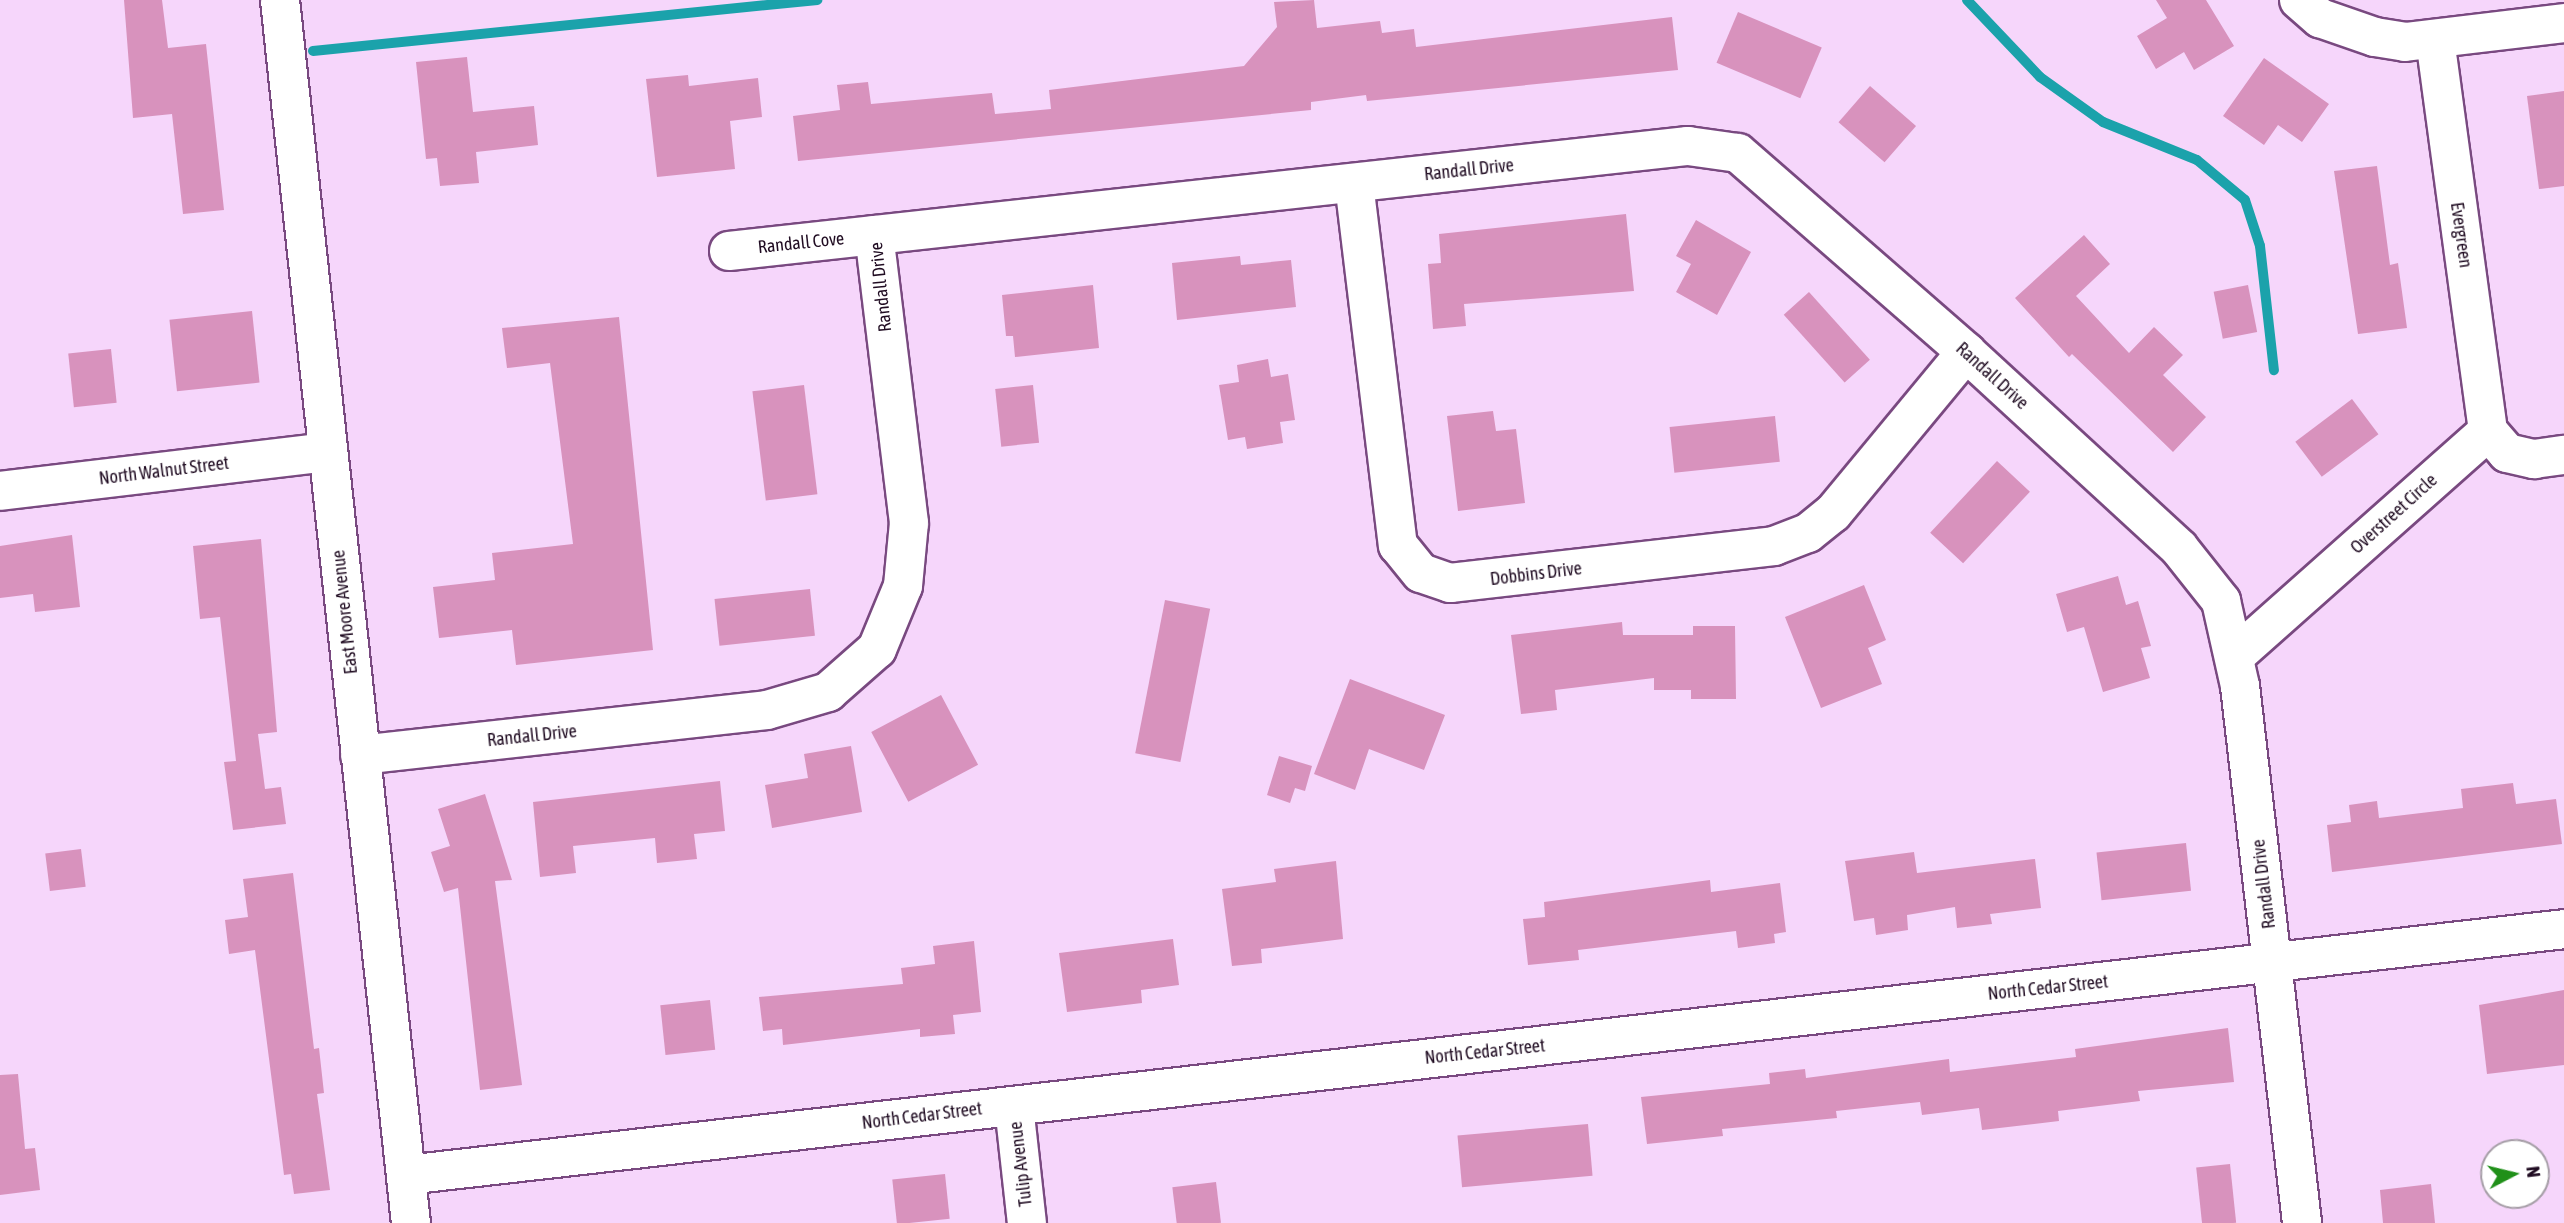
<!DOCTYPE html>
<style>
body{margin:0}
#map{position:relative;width:2564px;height:1223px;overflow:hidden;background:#f6d6fb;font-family:"Asap Condensed",sans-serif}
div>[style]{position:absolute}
.stream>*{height:10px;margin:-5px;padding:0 5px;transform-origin:5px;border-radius:5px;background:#1ba2ab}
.building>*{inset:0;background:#d892bd;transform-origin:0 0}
.roads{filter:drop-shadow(2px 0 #794980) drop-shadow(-2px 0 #794980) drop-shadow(0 2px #794980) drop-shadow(0 -2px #794980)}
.minor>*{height:38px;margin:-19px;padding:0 19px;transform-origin:19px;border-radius:19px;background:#fff}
span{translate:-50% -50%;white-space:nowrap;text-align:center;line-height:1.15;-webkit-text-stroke:6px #fff;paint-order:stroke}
.street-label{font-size:18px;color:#200c22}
.north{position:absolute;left:2480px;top:1139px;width:70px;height:70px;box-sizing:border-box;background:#fff;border:2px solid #a69ea7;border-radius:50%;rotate:83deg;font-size:19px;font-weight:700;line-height:28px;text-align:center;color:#200c22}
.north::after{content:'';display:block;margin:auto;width:24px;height:32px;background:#209019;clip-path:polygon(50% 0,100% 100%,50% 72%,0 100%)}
</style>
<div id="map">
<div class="stream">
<div style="left:1967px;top:0;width:106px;rotate:46.5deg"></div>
<div style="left:2040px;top:77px;width:77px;rotate:35.5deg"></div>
<div style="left:2103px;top:122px;width:101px;rotate:22deg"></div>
<div style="left:2197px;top:160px;width:62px;rotate:39.8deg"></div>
<div style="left:2245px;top:200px;width:48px;rotate:71.9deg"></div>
<div style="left:2260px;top:246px;width:125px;rotate:83.6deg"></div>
<div style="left:313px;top:51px;width:507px;rotate:-5.78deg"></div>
</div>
<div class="building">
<div style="clip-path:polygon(124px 0,162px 0,168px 48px,206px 44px,224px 210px,183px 214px,172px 114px,133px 118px)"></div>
<div style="clip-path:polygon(1314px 0,1317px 28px,1380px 21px,1382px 33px,1414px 29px,1416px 47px,1672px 17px,1678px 70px,1367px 101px,1366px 95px,1311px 102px,1311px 110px,798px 161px,793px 116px,840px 110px,837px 85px,868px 82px,871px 104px,992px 93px,995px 114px,1051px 109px,1049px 90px,1244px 66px,1277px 27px,1274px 2px)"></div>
<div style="clip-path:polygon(2156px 0,2206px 0,2234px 46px,2194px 70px,2184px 52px,2156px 69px,2137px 36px,2167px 18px)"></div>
<div style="left:1738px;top:12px;width:91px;height:55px;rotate:23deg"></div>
<div style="clip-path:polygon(467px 57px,473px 112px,534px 106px,538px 145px,476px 152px,479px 183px,440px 186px,437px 158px,426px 159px,416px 62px)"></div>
<div style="clip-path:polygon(2264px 58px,2329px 104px,2302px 142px,2278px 125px,2264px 145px,2223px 116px)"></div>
<div style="clip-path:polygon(688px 75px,689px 86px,758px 78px,762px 117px,730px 121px,735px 169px,657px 177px,646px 79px)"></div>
<div style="left:1870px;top:86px;width:61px;height:48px;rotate:41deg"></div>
<div style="clip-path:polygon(2564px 91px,2564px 186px,2539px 189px,2527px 96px)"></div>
<div style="clip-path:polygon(2377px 166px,2390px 265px,2398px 263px,2407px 328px,2358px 334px,2334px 171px)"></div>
<div style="clip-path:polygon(1626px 214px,1634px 291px,1464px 304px,1466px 326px,1433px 329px,1428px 264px,1441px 263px,1439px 234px)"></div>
<div style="clip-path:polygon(1696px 220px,1751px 252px,1717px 315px,1676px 292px,1691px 264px,1676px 256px)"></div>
<div style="clip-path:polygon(2084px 235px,2110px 264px,2076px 296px,2129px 353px,2154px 327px,2183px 355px,2163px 375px,2206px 417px,2173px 452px,2072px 354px,2069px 357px,2015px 298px)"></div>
<div style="clip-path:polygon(1240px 256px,1241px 265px,1291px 260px,1296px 307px,1177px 320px,1172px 263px)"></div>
<div style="clip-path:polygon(1093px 285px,1099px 348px,1015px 357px,1013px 336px,1006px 336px,1002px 295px)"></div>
<div style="left:2248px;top:285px;width:48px;height:35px;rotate:79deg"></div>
<div style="left:1809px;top:292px;width:91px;height:34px;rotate:48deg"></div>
<div style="left:252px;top:311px;width:72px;height:83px;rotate:84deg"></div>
<div style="clip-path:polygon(619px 317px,653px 650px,516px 665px,512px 630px,439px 638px,433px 587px,495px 580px,492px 553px,573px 544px,550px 363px,507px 368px,502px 328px)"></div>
<div style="left:111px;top:349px;width:54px;height:43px;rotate:84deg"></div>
<div style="clip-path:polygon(1268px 359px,1271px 377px,1288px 374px,1295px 420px,1280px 422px,1283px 443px,1247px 449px,1245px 437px,1228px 440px,1219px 385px,1239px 382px,1237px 365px)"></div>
<div style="left:804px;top:385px;width:110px;height:52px;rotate:83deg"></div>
<div style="left:1033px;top:385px;width:58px;height:38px;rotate:84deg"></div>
<div style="left:2352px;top:399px;width:44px;height:71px;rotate:53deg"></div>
<div style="clip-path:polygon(1493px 411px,1496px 431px,1516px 429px,1525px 503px,1458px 511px,1447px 416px)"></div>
<div style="left:1775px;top:416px;width:46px;height:106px;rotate:84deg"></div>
<div style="left:1997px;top:461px;width:45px;height:98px;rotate:43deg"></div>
<div style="clip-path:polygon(72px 535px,80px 607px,35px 612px,33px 594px,0 598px,0 546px)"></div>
<div style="clip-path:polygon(261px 539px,277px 732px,258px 734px,265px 789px,281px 787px,286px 824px,233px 830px,224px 762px,236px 761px,220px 617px,200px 619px,193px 546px)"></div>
<div style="clip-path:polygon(2118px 576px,2126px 605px,2138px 601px,2151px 646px,2141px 648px,2150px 678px,2103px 692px,2084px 627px,2067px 632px,2056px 594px)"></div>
<div style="clip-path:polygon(1864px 585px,1886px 640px,1868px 648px,1882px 684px,1821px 708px,1785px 617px)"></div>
<div style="left:810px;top:589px;width:47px;height:96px;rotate:84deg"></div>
<div style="left:1165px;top:600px;width:46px;height:156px;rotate:11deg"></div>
<div style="clip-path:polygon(1622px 622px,1623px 635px,1693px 635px,1693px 626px,1735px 626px,1736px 699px,1691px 699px,1691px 690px,1654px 690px,1654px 678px,1555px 690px,1557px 710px,1521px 714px,1511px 635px)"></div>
<div style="clip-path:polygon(1350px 679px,1445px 715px,1424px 770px,1369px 749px,1355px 790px,1314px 774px)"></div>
<div style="left:941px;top:695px;width:79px;height:79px;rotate:62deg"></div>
<div style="clip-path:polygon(851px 746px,862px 812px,772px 828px,765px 785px,808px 778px,804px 754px)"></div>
<div style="clip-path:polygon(1279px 756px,1312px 766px,1305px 791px,1295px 788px,1290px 803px,1267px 795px)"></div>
<div style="clip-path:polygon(720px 781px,725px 831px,694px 834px,697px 859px,657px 863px,655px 838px,573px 846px,576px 873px,540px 877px,533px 802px)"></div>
<div style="clip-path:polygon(2513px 783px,2516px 804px,2556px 799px,2562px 844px,2332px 872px,2327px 825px,2351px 822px,2349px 805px,2377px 801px,2379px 818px,2463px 808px,2461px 789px)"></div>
<div style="clip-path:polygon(485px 794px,512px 880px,495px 881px,522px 1085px,480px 1090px,458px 888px,444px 892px,431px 852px,450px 846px,438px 809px)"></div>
<div style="left:2186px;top:843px;width:48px;height:90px;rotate:84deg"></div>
<div style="left:81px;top:849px;width:38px;height:36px;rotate:83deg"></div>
<div style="clip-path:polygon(1914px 852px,1917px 873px,2035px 859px,2041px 908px,1990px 914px,1992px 924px,1957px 928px,1955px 907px,1907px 915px,1908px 930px,1876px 935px,1874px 918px,1854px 921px,1845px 861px)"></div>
<div style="clip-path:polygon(1336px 861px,1343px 939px,1261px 949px,1262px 963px,1232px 966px,1222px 889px,1276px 882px,1274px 869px)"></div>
<div style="clip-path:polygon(293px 873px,314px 1049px,319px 1048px,324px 1093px,317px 1094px,330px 1190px,294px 1194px,291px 1174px,284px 1175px,255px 950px,229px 954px,225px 920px,248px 917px,243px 879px)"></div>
<div style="clip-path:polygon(1710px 880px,1711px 892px,1780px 883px,1786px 932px,1774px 934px,1775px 943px,1738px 948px,1736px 931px,1578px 950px,1579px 960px,1528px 965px,1523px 919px,1545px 917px,1544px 902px)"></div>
<div style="clip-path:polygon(1173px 939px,1179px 985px,1141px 990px,1142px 1003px,1067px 1012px,1059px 953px)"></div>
<div style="clip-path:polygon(974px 941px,981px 1012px,953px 1015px,955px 1034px,920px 1037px,920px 1029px,783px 1045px,782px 1029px,763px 1031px,759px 997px,903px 984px,901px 968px,935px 964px,933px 946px)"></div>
<div style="clip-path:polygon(2564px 990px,2564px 1065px,2487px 1074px,2479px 1005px)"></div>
<div style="left:710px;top:1000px;width:50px;height:50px;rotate:84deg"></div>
<div style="clip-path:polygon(2228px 1028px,2234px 1082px,2138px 1091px,2140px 1101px,2058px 1111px,2059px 1121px,1982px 1130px,1979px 1108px,1922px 1115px,1920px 1102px,1836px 1111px,1837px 1118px,1722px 1129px,1723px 1136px,1647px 1144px,1641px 1097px,1770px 1084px,1769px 1073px,1805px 1069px,1806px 1078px,1949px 1059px,1950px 1072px,2076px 1057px,2075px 1049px)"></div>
<div style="clip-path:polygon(18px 1074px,25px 1149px,35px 1148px,40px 1190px,0 1195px,0 1075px)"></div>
<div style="left:1588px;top:1124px;width:52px;height:131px;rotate:85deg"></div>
<div style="left:2230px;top:1164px;width:59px;height:34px;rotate:84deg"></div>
<div style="left:945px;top:1174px;width:45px;height:53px;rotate:84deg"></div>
<div style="left:1216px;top:1182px;width:41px;height:44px;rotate:83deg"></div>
<div style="clip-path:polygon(2431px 1184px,2435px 1223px,2383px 1223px,2380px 1190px)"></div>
</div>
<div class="roads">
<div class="minor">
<div style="left:280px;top:0;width:1230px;rotate:83.89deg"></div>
<div style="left:2299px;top:0;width:28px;rotate:41deg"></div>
<div style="left:2320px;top:18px;width:58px;rotate:19.1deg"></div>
<div style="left:2375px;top:37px;width:30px;rotate:9deg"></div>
<div style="left:2405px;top:42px;width:160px;rotate:-6.8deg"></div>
<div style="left:2435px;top:39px;width:396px;rotate:82.3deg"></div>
<div style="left:1354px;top:183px;width:365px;rotate:83.1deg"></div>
<div style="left:1398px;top:545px;width:36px;rotate:51deg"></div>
<div style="left:1421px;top:573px;width:31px;rotate:19deg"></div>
<div style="left:1450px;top:583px;width:326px;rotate:-6.5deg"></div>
<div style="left:1774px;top:546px;width:36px;rotate:-21deg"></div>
<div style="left:1808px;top:533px;width:32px;rotate:-39deg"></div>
<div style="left:1833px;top:513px;width:209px;rotate:-50.4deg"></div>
<div style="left:729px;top:251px;width:965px;rotate:-6.25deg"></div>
<div style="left:1688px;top:146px;width:50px;rotate:8deg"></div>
<div style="left:1738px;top:153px;width:303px;rotate:41.1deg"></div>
<div style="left:1966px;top:352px;width:289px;rotate:42.6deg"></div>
<div style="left:2179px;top:548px;width:68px;rotate:51.6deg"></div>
<div style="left:2221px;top:601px;width:87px;rotate:77.4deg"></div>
<div style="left:2240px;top:686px;width:541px;rotate:83.41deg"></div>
<div style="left:0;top:491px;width:329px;rotate:-6.8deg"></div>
<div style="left:2236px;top:655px;width:337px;rotate:-41.6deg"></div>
<div style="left:2488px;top:431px;width:29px;rotate:49deg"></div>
<div style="left:2507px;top:453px;width:28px;rotate:13deg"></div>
<div style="left:2534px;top:459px;width:30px;rotate:-8deg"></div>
<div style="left:360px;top:755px;width:409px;rotate:-6.3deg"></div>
<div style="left:767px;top:710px;width:64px;rotate:-16.4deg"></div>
<div style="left:828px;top:692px;width:65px;rotate:-41.3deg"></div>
<div style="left:877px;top:649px;width:68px;rotate:-67.6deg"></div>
<div style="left:903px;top:586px;width:63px;rotate:-84.6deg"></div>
<div style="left:909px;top:523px;width:290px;rotate:-96.9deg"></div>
<div style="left:1014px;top:1106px;width:118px;rotate:83.7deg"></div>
<div style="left:406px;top:1175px;width:2172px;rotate:-6.5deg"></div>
</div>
</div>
<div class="street-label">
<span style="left:1469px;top:170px;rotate:-6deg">Randall Drive</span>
<span style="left:2461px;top:235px;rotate:82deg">Evergreen</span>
<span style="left:801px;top:243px;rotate:-6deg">Randall Cove</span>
<span style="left:881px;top:287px;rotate:-96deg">Randall Drive</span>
<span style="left:1992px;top:376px;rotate:42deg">Randall Drive</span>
<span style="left:164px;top:471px;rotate:-7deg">North Walnut Street</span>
<span style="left:2394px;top:514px;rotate:-42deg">Overstreet Circle</span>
<span style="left:1536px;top:574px;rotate:-7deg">Dobbins Drive</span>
<span style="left:345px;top:612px;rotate:-96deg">East Moore Avenue</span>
<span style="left:532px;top:736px;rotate:-6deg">Randall Drive</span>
<span style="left:2264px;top:884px;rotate:-97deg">Randall Drive</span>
<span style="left:2048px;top:988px;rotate:-6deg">North Cedar Street</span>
<span style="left:1485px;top:1052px;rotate:-6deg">North Cedar Street</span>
<span style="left:922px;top:1116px;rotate:-7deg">North Cedar Street</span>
<span style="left:1021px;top:1164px;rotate:-97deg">Tulip Avenue</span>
</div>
<div class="north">N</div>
</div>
